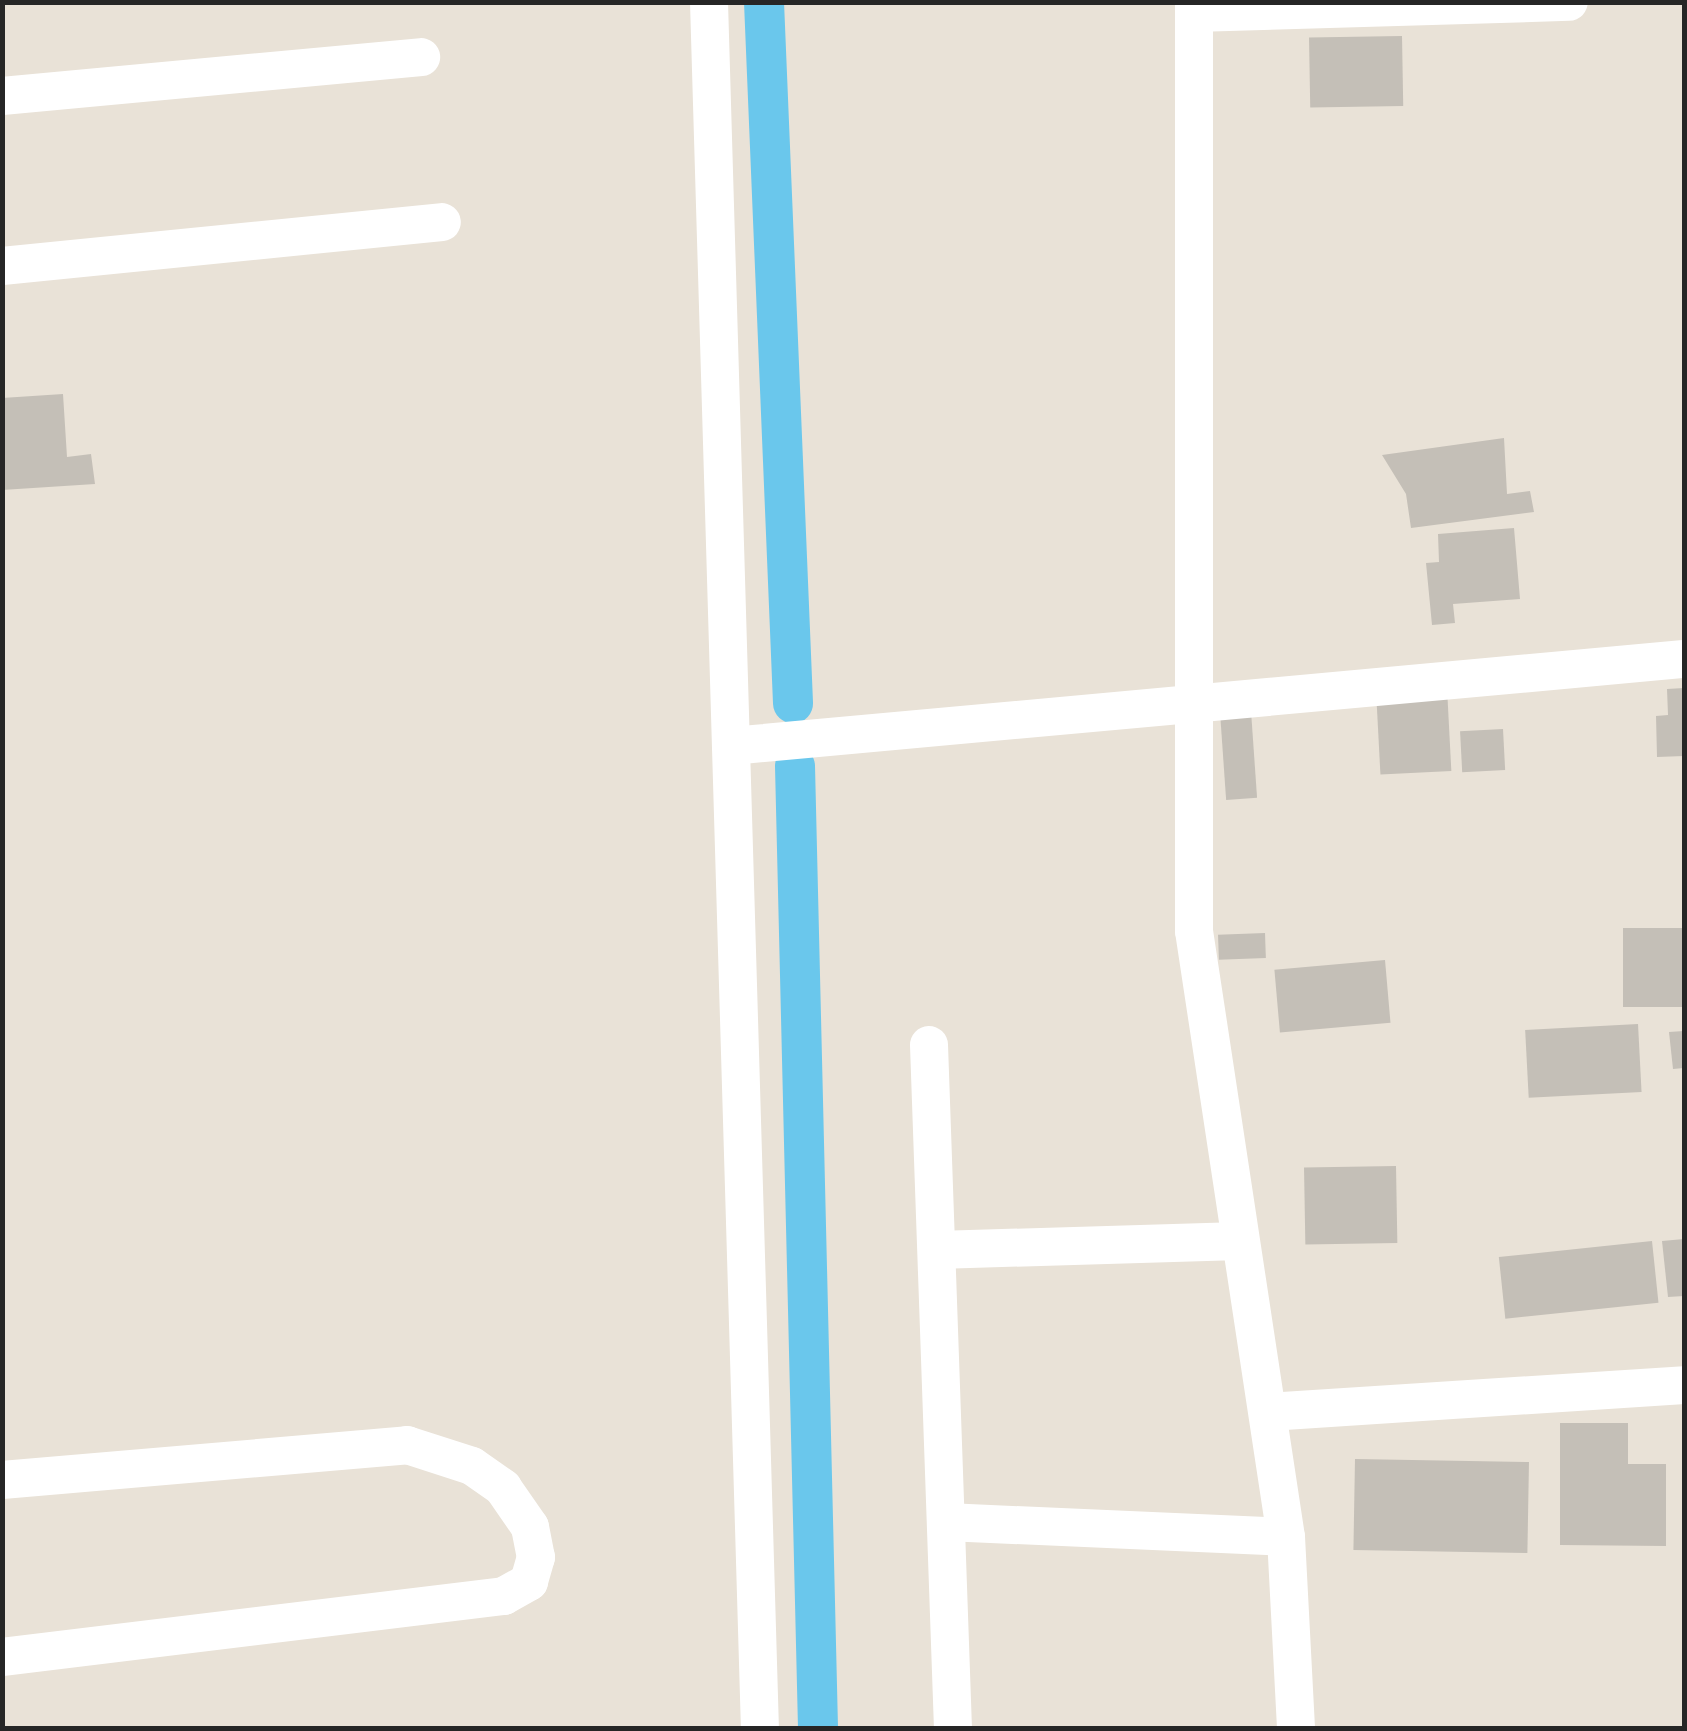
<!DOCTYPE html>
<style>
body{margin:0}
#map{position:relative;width:1687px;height:1731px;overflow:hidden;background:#e9e2d7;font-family:"Open Sans",sans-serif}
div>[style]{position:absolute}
.canal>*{height:40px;margin:-20px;padding:0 20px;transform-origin:20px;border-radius:20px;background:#6ac7ec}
.building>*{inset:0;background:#c4bfb7;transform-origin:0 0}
.minor>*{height:38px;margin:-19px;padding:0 19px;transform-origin:19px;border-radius:19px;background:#fff}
span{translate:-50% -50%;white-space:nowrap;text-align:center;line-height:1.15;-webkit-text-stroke:8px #fff;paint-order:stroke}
.frame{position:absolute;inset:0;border:5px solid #262626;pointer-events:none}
</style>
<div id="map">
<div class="canal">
<div style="left:764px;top:2px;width:702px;rotate:87.63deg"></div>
<div style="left:795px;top:766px;width:962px;rotate:88.63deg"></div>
</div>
<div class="building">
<div style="left:1402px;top:36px;width:70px;height:93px;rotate:89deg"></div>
<div style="clip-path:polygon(63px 394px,67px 457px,91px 454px,95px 484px,2px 490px,2px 398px)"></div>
<div style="clip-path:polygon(1504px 438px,1507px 494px,1530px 491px,1534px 512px,1411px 528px,1406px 494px,1382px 455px)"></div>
<div style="clip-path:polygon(1514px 528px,1520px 599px,1453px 604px,1455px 623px,1432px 625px,1426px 563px,1439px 562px,1438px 534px)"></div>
<div style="left:1447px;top:688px;width:83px;height:71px;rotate:87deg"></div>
<div style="clip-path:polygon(1684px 688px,1684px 756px,1657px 757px,1656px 716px,1668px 715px,1667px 689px)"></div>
<div style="left:1251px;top:711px;width:87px;height:31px;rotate:86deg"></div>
<div style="left:1503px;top:729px;width:41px;height:43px;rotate:87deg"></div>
<div style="left:1684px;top:928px;width:79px;height:61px;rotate:90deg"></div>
<div style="left:1265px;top:933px;width:25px;height:47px;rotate:88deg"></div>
<div style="left:1385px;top:960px;width:63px;height:111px;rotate:85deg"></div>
<div style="left:1638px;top:1024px;width:68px;height:113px;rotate:87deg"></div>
<div style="clip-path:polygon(1684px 1031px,1684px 1068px,1673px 1069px,1669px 1032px)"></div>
<div style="left:1396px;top:1166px;width:77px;height:92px;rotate:89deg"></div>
<div style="clip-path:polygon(1684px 1239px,1684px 1296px,1668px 1297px,1662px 1241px)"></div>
<div style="left:1652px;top:1241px;width:62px;height:154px;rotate:84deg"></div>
<div style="clip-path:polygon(1560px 1423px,1628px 1423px,1628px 1464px,1666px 1464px,1666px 1546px,1560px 1545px)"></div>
<div style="left:1355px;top:1459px;width:174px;height:91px;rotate:1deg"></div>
</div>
<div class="minor">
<div style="left:709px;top:2px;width:1727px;rotate:88.31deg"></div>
<div style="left:1194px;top:2px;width:929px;rotate:90deg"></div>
<div style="left:1194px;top:931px;width:613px;rotate:81.37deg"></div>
<div style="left:1286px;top:1537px;width:191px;rotate:87deg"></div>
<div style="left:1194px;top:13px;width:375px;rotate:-1.7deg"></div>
<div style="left:2px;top:96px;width:421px;rotate:-5.3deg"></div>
<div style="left:2px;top:266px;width:442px;rotate:-5.7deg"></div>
<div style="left:731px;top:746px;width:957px;rotate:-5.22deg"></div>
<div style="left:929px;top:1045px;width:683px;rotate:87.99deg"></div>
<div style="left:937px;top:1250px;width:303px;rotate:-1.7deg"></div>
<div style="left:1268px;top:1412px;width:417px;rotate:-3.7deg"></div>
<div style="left:2px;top:1480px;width:407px;rotate:-4.9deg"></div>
<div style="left:407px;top:1445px;width:68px;rotate:17.9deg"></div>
<div style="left:472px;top:1466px;width:38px;rotate:35deg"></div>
<div style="left:503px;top:1488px;width:47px;rotate:55.3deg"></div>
<div style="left:530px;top:1527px;width:31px;rotate:79deg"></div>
<div style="left:536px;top:1557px;width:26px;rotate:106deg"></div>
<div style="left:529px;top:1582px;width:29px;rotate:151deg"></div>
<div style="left:504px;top:1596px;width:506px;rotate:173.07deg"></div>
<div style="left:946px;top:1522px;width:340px;rotate:2.5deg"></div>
</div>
<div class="frame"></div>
</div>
